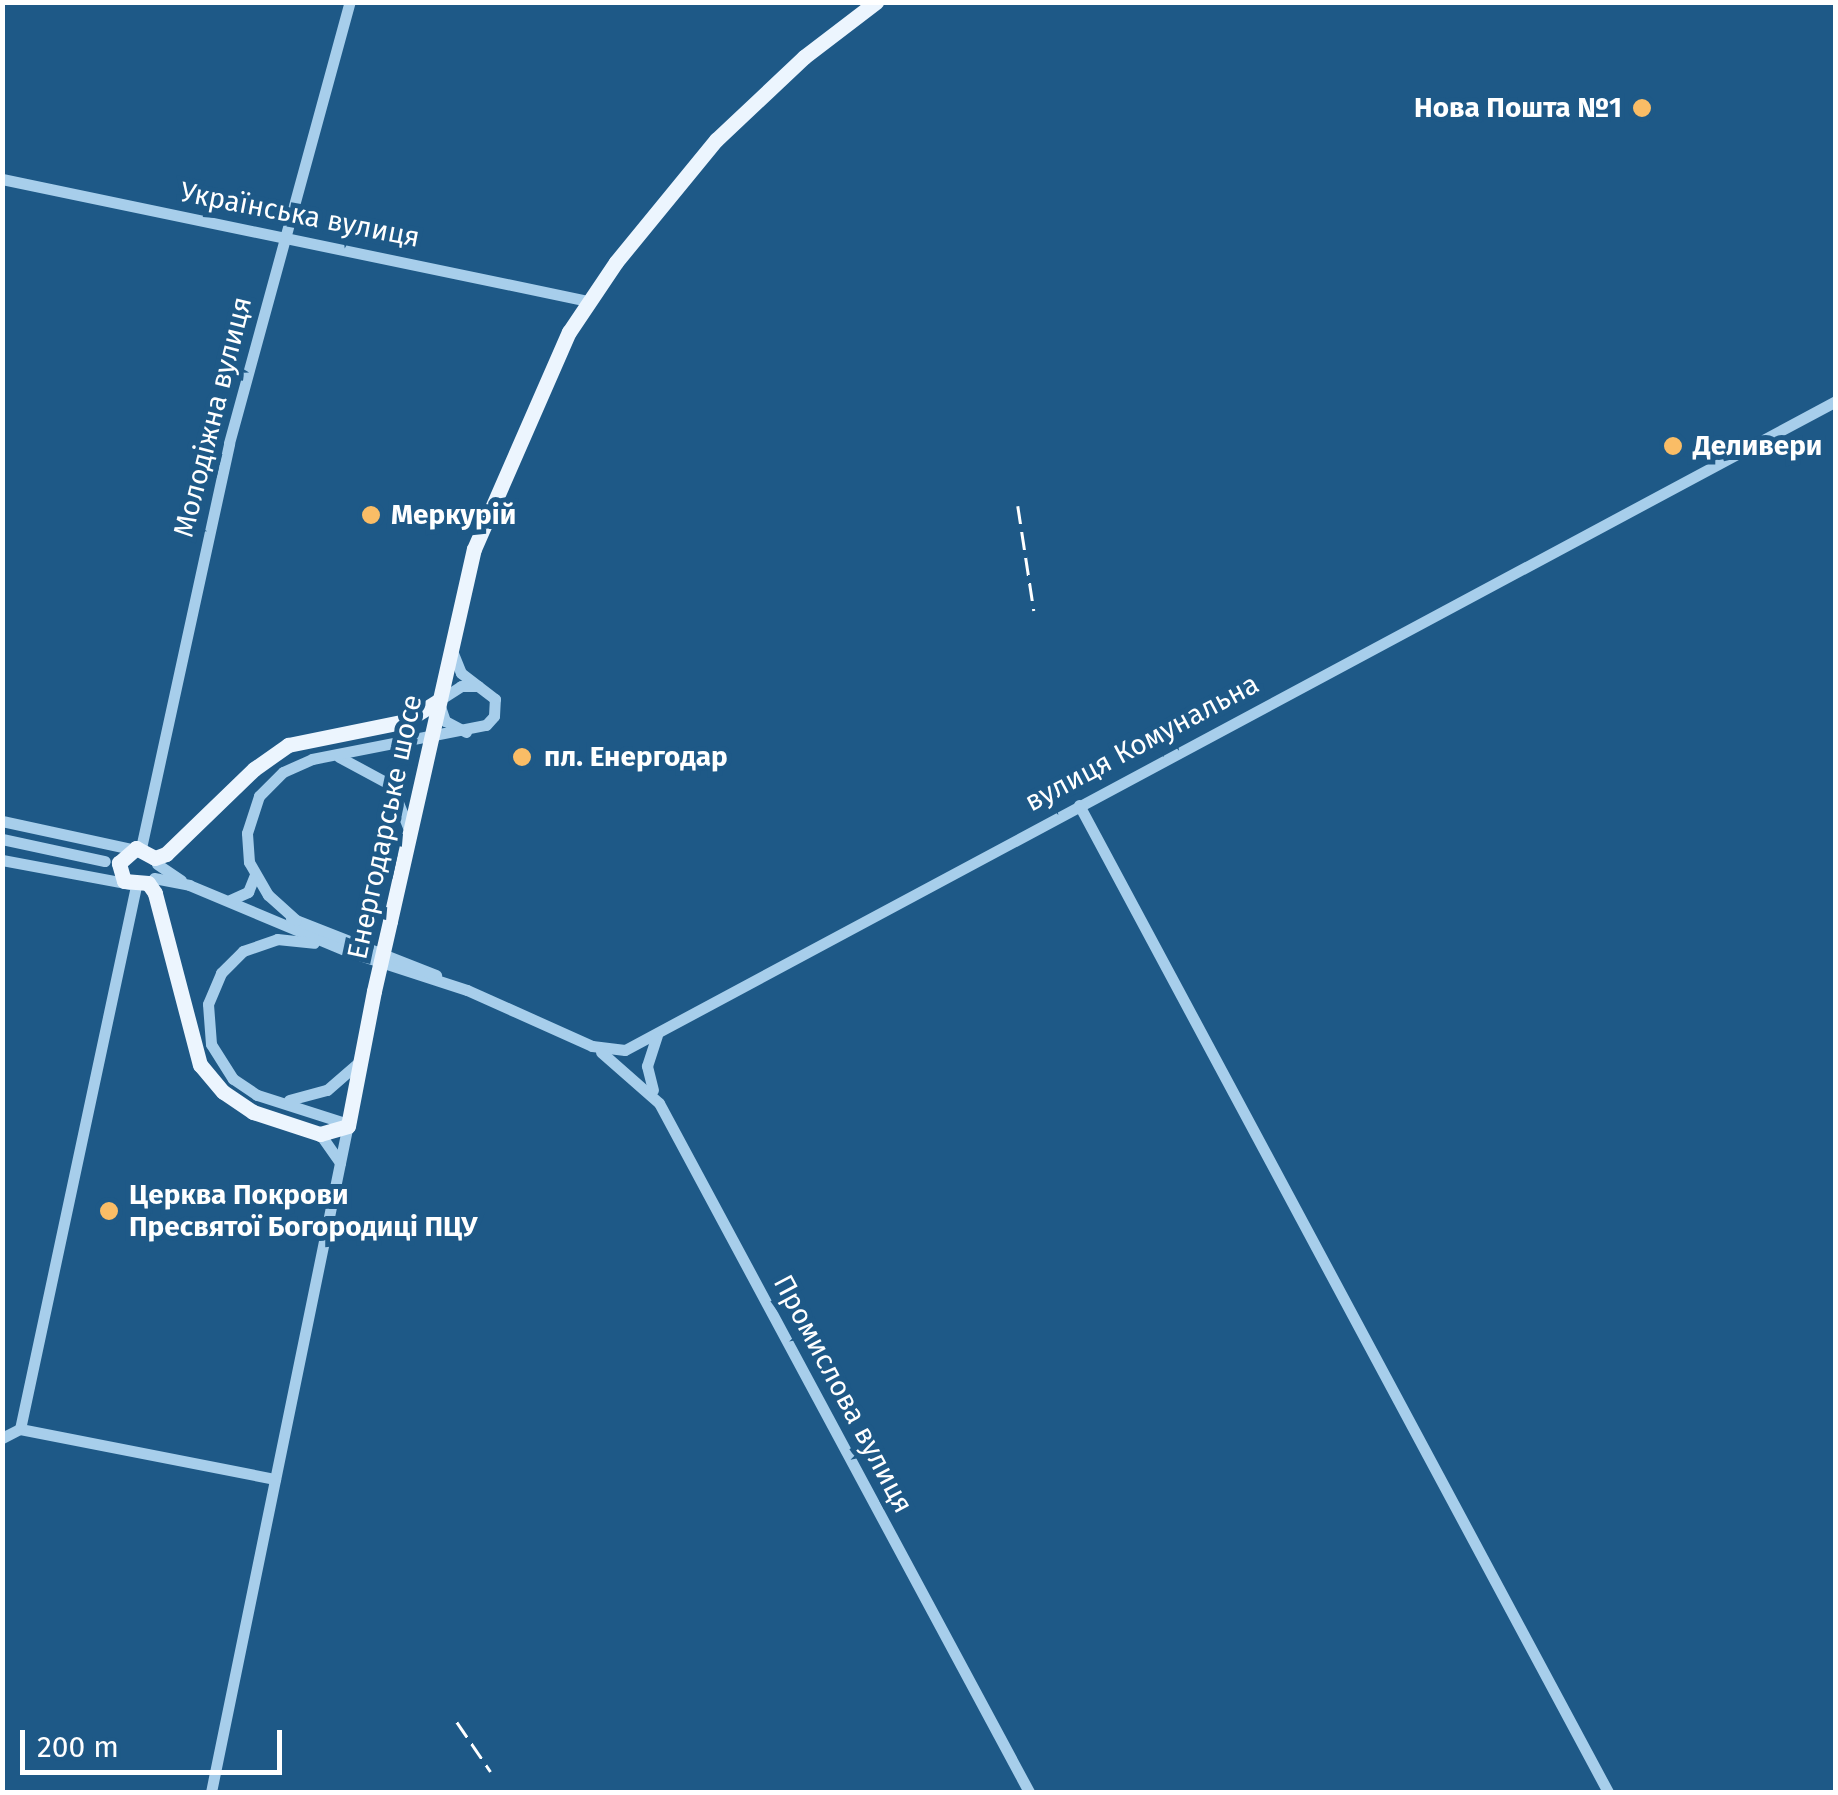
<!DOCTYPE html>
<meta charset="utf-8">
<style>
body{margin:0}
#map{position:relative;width:1838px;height:1795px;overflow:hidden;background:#1e5987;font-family:"Fira Sans",sans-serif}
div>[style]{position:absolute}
.minor>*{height:11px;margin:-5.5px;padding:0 5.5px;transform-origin:5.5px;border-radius:5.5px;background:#a7ceeb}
.major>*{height:15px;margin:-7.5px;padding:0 7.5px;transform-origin:7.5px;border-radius:7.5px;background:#ecf5fe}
.rail>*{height:2.5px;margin-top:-1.25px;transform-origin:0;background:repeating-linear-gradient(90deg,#fff 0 18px,transparent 0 26px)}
.major-bridge>*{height:15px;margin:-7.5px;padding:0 7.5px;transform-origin:7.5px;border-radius:7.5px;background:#ecf5fe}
.dots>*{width:28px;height:28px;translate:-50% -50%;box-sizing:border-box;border:5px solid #1e5987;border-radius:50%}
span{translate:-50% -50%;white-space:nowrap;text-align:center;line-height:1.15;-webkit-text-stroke:10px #1e5987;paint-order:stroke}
.poi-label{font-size:28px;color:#fff;font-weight:700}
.right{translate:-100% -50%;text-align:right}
.left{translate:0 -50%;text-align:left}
.street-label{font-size:28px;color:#fff}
.frame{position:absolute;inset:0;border:5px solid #fff;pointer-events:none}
.scale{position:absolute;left:20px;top:1730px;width:262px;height:45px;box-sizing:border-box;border:5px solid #fff;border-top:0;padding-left:12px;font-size:30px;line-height:35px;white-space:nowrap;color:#fff;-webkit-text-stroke:8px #1e5987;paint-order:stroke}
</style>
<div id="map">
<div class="minor">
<div style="left:2px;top:179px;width:599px;rotate:11.76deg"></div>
<div style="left:466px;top:732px;width:24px;rotate:-152deg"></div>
<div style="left:445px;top:721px;width:21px;rotate:-109deg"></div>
<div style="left:438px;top:701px;width:27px;rotate:-33deg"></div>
<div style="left:461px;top:686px;width:17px"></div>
<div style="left:339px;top:757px;width:59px;rotate:28.3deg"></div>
<div style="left:391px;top:785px;width:45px;rotate:68deg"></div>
<div style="left:1079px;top:805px;width:1120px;rotate:61.81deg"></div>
<div style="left:2px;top:821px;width:133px;rotate:12.2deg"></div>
<div style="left:2px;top:839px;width:105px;rotate:12.1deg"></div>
<div style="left:141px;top:848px;width:414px;rotate:-77.7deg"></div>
<div style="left:229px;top:443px;width:457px;rotate:-74.7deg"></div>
<div style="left:2px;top:860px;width:130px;rotate:10.6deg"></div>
<div style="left:157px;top:864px;width:29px;rotate:34deg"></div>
<div style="left:154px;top:878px;width:36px;rotate:11deg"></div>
<div style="left:189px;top:885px;width:171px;rotate:22.7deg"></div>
<div style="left:347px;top:951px;width:126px;rotate:18deg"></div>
<div style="left:467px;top:990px;width:137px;rotate:24.1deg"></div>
<div style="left:592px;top:1046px;width:33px;rotate:7deg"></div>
<div style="left:625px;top:1050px;width:1374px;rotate:-28.19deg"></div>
<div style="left:230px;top:900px;width:20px;rotate:-24deg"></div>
<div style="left:248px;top:892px;width:18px;rotate:-68deg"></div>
<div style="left:291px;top:918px;width:156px;rotate:21.5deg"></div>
<div style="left:296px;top:920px;width:38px;rotate:-138deg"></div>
<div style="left:268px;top:895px;width:38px;rotate:-120deg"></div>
<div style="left:249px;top:862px;width:29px;rotate:-94deg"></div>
<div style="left:247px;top:833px;width:39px;rotate:-72deg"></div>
<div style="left:259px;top:796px;width:34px;rotate:-45deg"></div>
<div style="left:283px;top:772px;width:32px;rotate:-24deg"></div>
<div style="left:312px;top:759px;width:177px;rotate:-11.1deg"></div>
<div style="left:486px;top:725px;width:12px;rotate:-48deg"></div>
<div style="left:494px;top:716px;width:17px;rotate:-87deg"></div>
<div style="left:495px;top:699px;width:43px;rotate:-142.6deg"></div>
<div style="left:461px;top:673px;width:24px;rotate:-112deg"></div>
<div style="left:601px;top:1052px;width:77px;rotate:41.3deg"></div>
<div style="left:659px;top:1103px;width:782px;rotate:61.76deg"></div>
<div style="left:653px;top:1090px;width:25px;rotate:-104deg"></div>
<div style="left:647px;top:1066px;width:32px;rotate:-72deg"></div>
<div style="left:289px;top:1100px;width:39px;rotate:-15deg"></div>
<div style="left:327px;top:1090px;width:41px;rotate:-41.1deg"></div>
<div style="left:320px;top:1134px;width:35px;rotate:55deg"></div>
<div style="left:20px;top:1429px;width:260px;rotate:11.1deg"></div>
<div style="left:2px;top:1438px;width:20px;rotate:-27deg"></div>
<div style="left:20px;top:1429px;width:555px;rotate:-77.94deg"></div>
<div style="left:211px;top:1792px;width:682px;rotate:-78.41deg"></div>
<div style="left:348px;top:1124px;width:96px;rotate:-162.3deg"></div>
<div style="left:257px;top:1095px;width:29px;rotate:-146deg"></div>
<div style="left:233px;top:1079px;width:41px;rotate:-122.2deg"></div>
<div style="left:211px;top:1044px;width:40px;rotate:-94.3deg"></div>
<div style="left:208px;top:1004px;width:34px;rotate:-67deg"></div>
<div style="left:221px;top:973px;width:31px;rotate:-45deg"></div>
<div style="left:243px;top:951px;width:36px;rotate:-19deg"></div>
<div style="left:277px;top:939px;width:37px;rotate:6deg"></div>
</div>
<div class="major">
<div style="left:390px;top:921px;width:381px;rotate:-77.3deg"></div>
<div style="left:474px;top:549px;width:237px;rotate:-66.4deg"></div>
<div style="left:569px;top:332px;width:84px;rotate:-56.1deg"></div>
<div style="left:616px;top:262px;width:158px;rotate:-50.7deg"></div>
<div style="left:716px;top:140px;width:121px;rotate:-43.3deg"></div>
<div style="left:804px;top:57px;width:91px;rotate:-37.4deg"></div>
<div style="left:374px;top:991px;width:137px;rotate:100.9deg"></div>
<div style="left:348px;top:1126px;width:29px;rotate:164deg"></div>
<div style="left:320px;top:1134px;width:71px;rotate:-161.8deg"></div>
<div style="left:253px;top:1112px;width:36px;rotate:-146deg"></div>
<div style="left:223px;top:1092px;width:35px;rotate:-130deg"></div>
<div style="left:200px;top:1065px;width:178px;rotate:-104.7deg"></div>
<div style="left:155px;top:893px;width:12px;rotate:-125deg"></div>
<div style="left:148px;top:883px;width:24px;rotate:-175deg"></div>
<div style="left:124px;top:881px;width:19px;rotate:-106deg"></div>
<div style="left:119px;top:863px;width:23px;rotate:-41deg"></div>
<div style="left:136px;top:848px;width:21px;rotate:28deg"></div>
<div style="left:155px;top:858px;width:12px;rotate:-20deg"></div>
<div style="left:166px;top:854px;width:122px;rotate:-44deg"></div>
<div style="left:254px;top:769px;width:42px;rotate:-35.2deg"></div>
<div style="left:288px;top:745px;width:120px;rotate:-11.5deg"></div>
<div style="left:406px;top:721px;width:38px;rotate:-32deg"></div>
</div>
<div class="rail">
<div style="left:1018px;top:506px;width:106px;rotate:81.3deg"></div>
<div style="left:457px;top:1722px;width:60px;rotate:55.8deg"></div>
</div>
<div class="major-bridge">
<div style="left:374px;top:991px;width:72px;rotate:-77.1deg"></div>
</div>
<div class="dots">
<div style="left:1642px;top:108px;background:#fabd66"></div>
<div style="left:1673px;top:446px;background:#fabd66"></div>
<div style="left:371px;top:515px;background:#fabd66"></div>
<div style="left:522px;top:757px;background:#fabd66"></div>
<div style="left:109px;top:1211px;background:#fabd66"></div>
</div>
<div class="poi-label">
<span class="right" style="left:1622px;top:108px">Нова Пошта №1</span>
<span class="left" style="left:1693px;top:446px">Деливери</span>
<span class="left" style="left:391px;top:515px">Меркурій</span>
<span class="left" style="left:544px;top:757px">пл. Енергодар</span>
<span class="left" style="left:129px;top:1211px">Церква Покрови<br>Пресвятої Богородиці ПЦУ</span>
</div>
<div class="street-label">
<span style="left:300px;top:215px;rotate:11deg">Українська вулиця</span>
<span style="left:213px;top:417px;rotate:-76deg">Молодіжна вулиця</span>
<span style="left:1142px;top:743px;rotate:-28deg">вулиця Комунальна</span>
<span style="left:385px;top:827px;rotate:-78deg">Енергодарське шосе</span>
<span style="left:843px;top:1394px;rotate:62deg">Промислова вулиця</span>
</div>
<div class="frame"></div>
<div class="scale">200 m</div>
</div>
